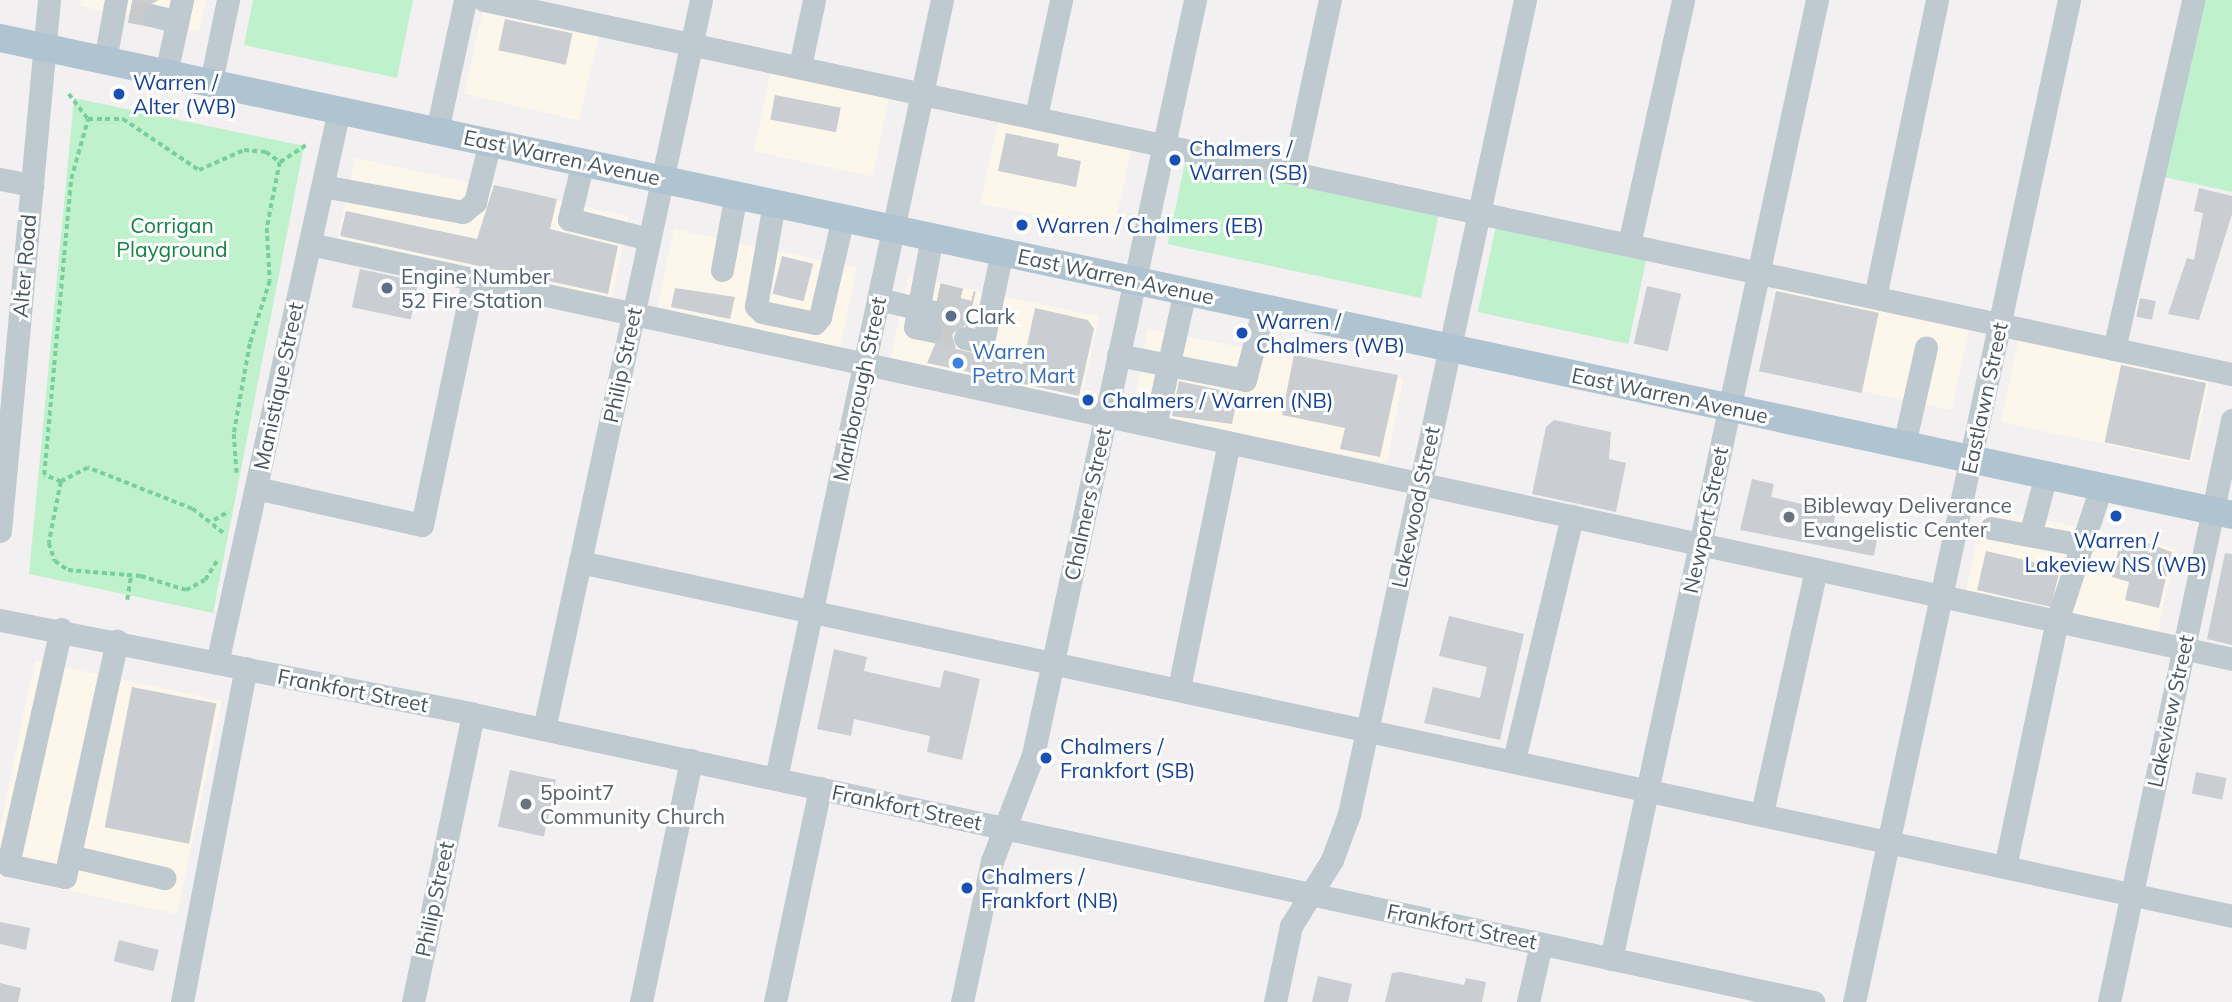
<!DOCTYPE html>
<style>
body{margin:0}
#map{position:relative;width:2232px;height:1002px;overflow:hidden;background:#f3f0f1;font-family:Mulish,sans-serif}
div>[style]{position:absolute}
.commercial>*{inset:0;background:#fdf6eb;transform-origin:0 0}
.green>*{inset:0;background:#bff1cd;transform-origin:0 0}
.building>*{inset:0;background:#caced3;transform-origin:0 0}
.minor-tunnel>*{height:23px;margin-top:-11.5px;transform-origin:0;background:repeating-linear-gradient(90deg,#c8cacc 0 23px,transparent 0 34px)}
.path>*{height:3.5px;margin-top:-1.75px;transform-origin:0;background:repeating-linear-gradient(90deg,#76d09a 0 5px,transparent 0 8.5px)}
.minor>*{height:23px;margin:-11.5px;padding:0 11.5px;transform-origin:11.5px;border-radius:11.5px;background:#bec9d0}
.major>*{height:28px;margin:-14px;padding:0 14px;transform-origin:14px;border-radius:14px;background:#b0c3d0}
.dots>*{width:19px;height:19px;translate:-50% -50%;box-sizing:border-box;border:4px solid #fff;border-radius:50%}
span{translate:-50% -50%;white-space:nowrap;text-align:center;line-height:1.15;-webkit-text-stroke:6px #fff;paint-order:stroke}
.transit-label{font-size:21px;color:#164399}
.left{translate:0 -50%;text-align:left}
.street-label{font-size:21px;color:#48565f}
.park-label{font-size:21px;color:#158341}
.service-label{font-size:21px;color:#4e5e75}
.shop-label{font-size:21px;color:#366cbe}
.worship-label{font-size:21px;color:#5b616d}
</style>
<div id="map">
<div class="commercial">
<div style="clip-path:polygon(81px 0,206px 0,199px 32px,80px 6px)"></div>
<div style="left:484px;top:7px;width:118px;height:89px;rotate:13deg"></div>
<div style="left:771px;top:71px;width:121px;height:82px;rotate:12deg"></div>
<div style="left:998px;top:121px;width:136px;height:84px;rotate:12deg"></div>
<div style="left:355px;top:158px;width:280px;height:88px;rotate:12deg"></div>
<div style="left:674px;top:229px;width:187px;height:84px;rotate:12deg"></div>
<div style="left:908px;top:276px;width:195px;height:87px;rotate:12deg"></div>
<div style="left:1777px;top:284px;width:197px;height:87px;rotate:12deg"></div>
<div style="left:1148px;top:329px;width:260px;height:86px;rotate:11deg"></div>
<div style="left:2019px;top:337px;width:195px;height:87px;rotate:12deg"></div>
<div style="left:1984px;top:507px;width:196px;height:87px;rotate:12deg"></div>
<div style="clip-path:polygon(35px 661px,222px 701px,177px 914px,0 876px,0 829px)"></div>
</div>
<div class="green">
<div style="clip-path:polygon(253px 0,413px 0,397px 78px,244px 45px)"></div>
<div style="clip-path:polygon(2198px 0,2232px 0,2232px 192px,2160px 176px)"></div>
<div style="clip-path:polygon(74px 98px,304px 146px,213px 613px,29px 574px)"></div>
<div style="left:1186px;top:158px;width:259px;height:88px;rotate:12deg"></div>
<div style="left:1496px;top:226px;width:154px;height:88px;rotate:12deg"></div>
</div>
<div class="building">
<div style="clip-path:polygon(133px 0,159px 0,145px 7px,141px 18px,129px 16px)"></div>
<div style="left:505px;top:19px;width:69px;height:32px;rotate:12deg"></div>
<div style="left:775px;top:95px;width:67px;height:25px;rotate:11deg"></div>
<div style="clip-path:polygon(1006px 133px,1059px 144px,1057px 156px,1081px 161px,1076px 187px,998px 171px)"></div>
<div style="clip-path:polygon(494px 185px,557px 199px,550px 229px,618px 246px,608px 294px,340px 236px,346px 211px,477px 239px)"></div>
<div style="clip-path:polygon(2199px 188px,2232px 196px,2232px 214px,2199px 320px,2168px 314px,2187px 258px,2194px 260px,2203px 213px,2194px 211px)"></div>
<div style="left:782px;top:256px;width:32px;height:39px;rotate:14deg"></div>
<div style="left:360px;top:269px;width:60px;height:39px;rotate:12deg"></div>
<div style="left:1647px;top:286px;width:35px;height:59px;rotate:13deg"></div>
<div style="clip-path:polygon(675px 288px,735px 297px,730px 319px,671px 307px)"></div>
<div style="left:1776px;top:291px;width:105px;height:82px;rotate:12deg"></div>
<div style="clip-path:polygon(938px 293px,973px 301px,967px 324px,952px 334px,956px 349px,1023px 364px,1035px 308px,1088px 320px,1094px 329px,1079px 396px,927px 363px,948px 314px)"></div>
<div style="left:2140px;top:298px;width:16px;height:19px;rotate:11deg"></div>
<div style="clip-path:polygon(1294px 355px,1398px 375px,1380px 457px,1340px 449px,1345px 428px,1282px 415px)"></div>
<div style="left:2121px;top:365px;width:87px;height:79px;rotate:12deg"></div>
<div style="clip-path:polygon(1179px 381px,1238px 394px,1232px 424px,1172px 416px)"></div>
<div style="clip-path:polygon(1554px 420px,1611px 432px,1609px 459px,1626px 463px,1616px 512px,1532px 494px,1546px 427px)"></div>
<div style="clip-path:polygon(1752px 479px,1774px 484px,1771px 497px,1836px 512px,1833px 524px,1878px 534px,1874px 556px,1740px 530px)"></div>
<div style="clip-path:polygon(2122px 534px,2172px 552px,2159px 608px,2125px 600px,2129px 582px,2112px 577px)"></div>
<div style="left:1986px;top:551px;width:76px;height:40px;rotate:13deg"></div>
<div style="clip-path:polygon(2225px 553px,2232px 554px,2232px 645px,2207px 639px)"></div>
<div style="clip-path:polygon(1449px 616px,1524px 634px,1500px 740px,1424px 723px,1433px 687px,1480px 698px,1487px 667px,1439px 656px)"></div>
<div style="clip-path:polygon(834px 649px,867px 657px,864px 671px,940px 688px,944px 670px,980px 679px,962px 760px,927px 752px,930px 736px,854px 719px,851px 736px,817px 729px)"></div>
<div style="left:132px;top:687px;width:86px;height:143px;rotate:11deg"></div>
<div style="left:510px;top:770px;width:47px;height:58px;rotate:12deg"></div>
<div style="left:2196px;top:772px;width:31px;height:22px;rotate:11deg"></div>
<div style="clip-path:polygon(0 922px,30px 928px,26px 950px,0 944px)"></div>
<div style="left:119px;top:940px;width:41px;height:22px;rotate:14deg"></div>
<div style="clip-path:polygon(1401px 972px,1464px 985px,1466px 978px,1486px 982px,1482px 1002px,1385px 1002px,1392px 973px)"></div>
<div style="clip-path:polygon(1318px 976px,1352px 984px,1348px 1002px,1312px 1002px)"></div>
<div style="clip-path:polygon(0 983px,21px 988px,18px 1002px,0 1002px)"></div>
</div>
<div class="minor-tunnel">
<div style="left:130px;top:11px;width:25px;rotate:11deg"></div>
<div style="left:938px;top:294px;width:36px;rotate:13deg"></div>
<div style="left:934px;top:312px;width:36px;rotate:11deg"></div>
<div style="left:930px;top:330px;width:36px;rotate:13deg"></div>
</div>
<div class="path">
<div style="left:69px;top:94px;width:31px;rotate:53deg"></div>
<div style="left:280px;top:162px;width:33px;rotate:-33deg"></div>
<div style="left:61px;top:482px;width:62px;rotate:101.1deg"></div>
<div style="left:49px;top:543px;width:19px;rotate:72deg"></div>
<div style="left:55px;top:561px;width:16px;rotate:35deg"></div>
<div style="left:68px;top:570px;width:73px;rotate:4.7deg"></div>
<div style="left:141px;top:576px;width:47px;rotate:17.3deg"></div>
<div style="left:186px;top:590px;width:21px;rotate:-28deg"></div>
<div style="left:205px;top:580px;width:22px;rotate:-58deg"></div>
<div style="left:214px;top:520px;width:17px;rotate:-31deg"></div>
<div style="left:223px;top:533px;width:39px;rotate:-142deg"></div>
<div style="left:192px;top:509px;width:112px;rotate:-158.5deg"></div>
<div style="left:88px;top:468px;width:30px;rotate:153deg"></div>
<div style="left:61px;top:482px;width:18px;rotate:-158deg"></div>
<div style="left:44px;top:475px;width:297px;rotate:-84.8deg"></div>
<div style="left:71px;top:179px;width:62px;rotate:-74.2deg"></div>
<div style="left:88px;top:119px;width:35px"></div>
<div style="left:123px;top:119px;width:92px;rotate:33.9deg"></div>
<div style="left:199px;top:170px;width:49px;rotate:-24deg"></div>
<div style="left:244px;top:150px;width:22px;rotate:5deg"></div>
<div style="left:266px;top:152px;width:17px;rotate:36deg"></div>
<div style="left:280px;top:162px;width:67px;rotate:101.1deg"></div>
<div style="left:267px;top:228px;width:53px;rotate:86.8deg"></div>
<div style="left:270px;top:281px;width:66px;rotate:107.6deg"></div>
<div style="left:250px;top:344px;width:91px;rotate:100.1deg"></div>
<div style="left:234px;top:434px;width:39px;rotate:86deg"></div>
<div style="left:127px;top:600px;width:24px;rotate:-81deg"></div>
</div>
<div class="minor">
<div style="left:484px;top:0;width:1788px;rotate:12.08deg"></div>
<div style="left:155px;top:16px;width:23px;rotate:15deg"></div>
<div style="left:105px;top:60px;width:61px;rotate:-79.6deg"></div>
<div style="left:800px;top:66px;width:67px;rotate:-78deg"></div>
<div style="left:166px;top:73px;width:75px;rotate:-77.6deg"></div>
<div style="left:211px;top:82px;width:84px;rotate:-78.3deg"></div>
<div style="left:1036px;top:116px;width:119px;rotate:-77.8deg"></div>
<div style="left:437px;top:131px;width:134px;rotate:-77.9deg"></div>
<div style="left:583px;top:162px;width:59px;rotate:103.8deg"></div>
<div style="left:569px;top:219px;width:82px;rotate:14deg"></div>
<div style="left:1293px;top:172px;width:176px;rotate:-77.9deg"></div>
<div style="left:0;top:179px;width:33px;rotate:11deg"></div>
<div style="left:323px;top:186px;width:142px;rotate:10.5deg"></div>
<div style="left:463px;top:212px;width:16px;rotate:-40deg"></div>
<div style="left:475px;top:202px;width:62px;rotate:-76deg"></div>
<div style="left:774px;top:203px;width:105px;rotate:99.9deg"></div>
<div style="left:756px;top:306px;width:8px;rotate:45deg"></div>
<div style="left:762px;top:312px;width:54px;rotate:11.7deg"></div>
<div style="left:815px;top:323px;width:8px;rotate:-50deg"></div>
<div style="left:820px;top:317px;width:103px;rotate:-77deg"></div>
<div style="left:310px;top:244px;width:1966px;rotate:12.18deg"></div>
<div style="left:1629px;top:244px;width:250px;rotate:-77.5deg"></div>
<div style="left:722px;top:270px;width:77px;rotate:-79.6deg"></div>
<div style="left:1875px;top:297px;width:303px;rotate:-78.2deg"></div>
<div style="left:878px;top:299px;width:57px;rotate:13.1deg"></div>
<div style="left:930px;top:330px;width:15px;rotate:-169deg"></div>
<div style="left:915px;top:327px;width:93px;rotate:-79.4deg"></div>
<div style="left:965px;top:338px;width:18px;rotate:13deg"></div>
<div style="left:983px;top:342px;width:93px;rotate:-78.2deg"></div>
<div style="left:2114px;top:349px;width:358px;rotate:-77.2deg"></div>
<div style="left:1118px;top:355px;width:129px;rotate:11.1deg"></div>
<div style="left:1245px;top:380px;width:75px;rotate:-75.4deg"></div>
<div style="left:1155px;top:426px;width:138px;rotate:-77.5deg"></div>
<div style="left:1904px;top:445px;width:100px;rotate:-77.3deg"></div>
<div style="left:256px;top:488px;width:170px;rotate:12.6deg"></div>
<div style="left:422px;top:525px;width:249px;rotate:-78.2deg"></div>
<div style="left:1991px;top:528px;width:93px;rotate:10.6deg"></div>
<div style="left:0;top:531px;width:533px;rotate:-84.73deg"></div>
<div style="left:2030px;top:535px;width:62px;rotate:-75.1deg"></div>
<div style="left:580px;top:562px;width:1690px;rotate:12.09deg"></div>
<div style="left:0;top:620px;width:482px;rotate:11.2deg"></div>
<div style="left:473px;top:714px;width:1371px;rotate:12.13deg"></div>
<div style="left:61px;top:629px;width:242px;rotate:102.7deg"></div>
<div style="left:8px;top:865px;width:58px;rotate:11.9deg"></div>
<div style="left:65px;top:877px;width:242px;rotate:-77.6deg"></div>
<div style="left:217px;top:663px;width:566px;rotate:-77.56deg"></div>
<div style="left:1179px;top:688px;width:250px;rotate:-78.5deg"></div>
<div style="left:544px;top:729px;width:746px;rotate:-77.85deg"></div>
<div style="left:1514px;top:760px;width:251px;rotate:-76.6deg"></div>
<div style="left:776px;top:778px;width:796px;rotate:-77.96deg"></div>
<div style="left:1762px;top:813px;width:250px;rotate:-77.5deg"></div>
<div style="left:70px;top:856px;width:97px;rotate:13.2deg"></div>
<div style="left:2005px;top:867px;width:251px;rotate:-78.1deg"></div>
<div style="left:2057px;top:621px;width:141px;rotate:-71.8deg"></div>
<div style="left:1611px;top:959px;width:981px;rotate:-77.88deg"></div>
<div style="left:182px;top:1002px;width:340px;rotate:-79.2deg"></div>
<div style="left:413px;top:1002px;width:294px;rotate:-78.2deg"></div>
<div style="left:641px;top:1002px;width:247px;rotate:-78.3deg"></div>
<div style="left:775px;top:1002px;width:219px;rotate:-78.1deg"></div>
<div style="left:962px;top:1002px;width:144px;rotate:-78deg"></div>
<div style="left:992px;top:861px;width:114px;rotate:-68.9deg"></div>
<div style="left:1033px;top:755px;width:772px;rotate:-77.89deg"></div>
<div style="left:1275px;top:1002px;width:78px;rotate:-78.1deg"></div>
<div style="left:1291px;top:926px;width:78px;rotate:-58.2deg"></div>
<div style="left:1332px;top:860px;width:49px;rotate:-69.7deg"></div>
<div style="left:1349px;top:814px;width:833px;rotate:-77.8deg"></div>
<div style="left:1528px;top:1002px;width:59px;rotate:-77.4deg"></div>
<div style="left:1854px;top:1002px;width:1025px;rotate:-77.89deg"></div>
<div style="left:2109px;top:1002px;width:595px;rotate:-78.07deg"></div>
</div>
<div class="major">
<div style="left:0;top:38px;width:2282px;rotate:12.06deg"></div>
</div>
<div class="dots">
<div style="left:119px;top:94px;background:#1a4fb4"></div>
<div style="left:1175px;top:160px;background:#1a4fb4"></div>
<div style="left:1022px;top:225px;background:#1a4fb4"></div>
<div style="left:387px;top:288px;background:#5c6f8a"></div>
<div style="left:951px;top:316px;background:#5c6f8a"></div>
<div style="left:1242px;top:333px;background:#1a4fb4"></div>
<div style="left:958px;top:363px;background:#3f7fe0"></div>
<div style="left:1088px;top:400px;background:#1a4fb4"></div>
<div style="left:2116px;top:516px;background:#1a4fb4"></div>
<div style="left:1789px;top:517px;background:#6b7280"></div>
<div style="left:1046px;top:758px;background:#1a4fb4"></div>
<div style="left:526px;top:804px;background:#6b7280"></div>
<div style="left:967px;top:888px;background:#1a4fb4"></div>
</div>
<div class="transit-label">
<span class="left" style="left:133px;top:94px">Warren /<br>Alter (WB)</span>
<span class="left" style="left:1189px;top:160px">Chalmers /<br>Warren (SB)</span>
<span class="left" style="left:1036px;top:225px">Warren / Chalmers (EB)</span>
<span class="left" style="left:1256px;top:333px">Warren /<br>Chalmers (WB)</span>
<span class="left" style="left:1102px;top:400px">Chalmers / Warren (NB)</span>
<span style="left:2116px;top:552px">Warren /<br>Lakeview NS (WB)</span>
<span class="left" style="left:1060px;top:758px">Chalmers /<br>Frankfort (SB)</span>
<span class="left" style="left:981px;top:888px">Chalmers /<br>Frankfort (NB)</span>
</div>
<div class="street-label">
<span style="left:562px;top:157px;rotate:12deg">East Warren Avenue</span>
<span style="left:24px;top:266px;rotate:-85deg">Alter Road</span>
<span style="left:1116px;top:276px;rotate:12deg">East Warren Avenue</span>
<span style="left:622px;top:365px;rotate:-78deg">Philip Street</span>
<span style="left:278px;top:386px;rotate:-78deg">Manistique Street</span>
<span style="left:859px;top:389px;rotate:-78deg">Marlborough Street</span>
<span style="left:1670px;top:395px;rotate:12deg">East Warren Avenue</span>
<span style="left:1984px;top:398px;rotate:-78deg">Eastlawn Street</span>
<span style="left:1087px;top:504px;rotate:-78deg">Chalmers Street</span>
<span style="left:1415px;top:507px;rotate:-78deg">Lakewood Street</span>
<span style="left:1705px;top:520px;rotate:-78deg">Newport Street</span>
<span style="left:353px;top:690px;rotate:11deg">Frankfort Street</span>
<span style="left:2170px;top:711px;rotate:-78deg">Lakeview Street</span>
<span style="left:907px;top:807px;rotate:12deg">Frankfort Street</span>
<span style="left:434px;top:899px;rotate:-78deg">Philip Street</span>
<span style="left:1462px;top:926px;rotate:12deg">Frankfort Street</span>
</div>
<div class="park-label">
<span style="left:172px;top:237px">Corrigan<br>Playground</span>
</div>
<div class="service-label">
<span class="left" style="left:401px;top:288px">Engine Number<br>52 Fire Station</span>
<span class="left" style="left:965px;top:316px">Clark</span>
</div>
<div class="shop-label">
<span class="left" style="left:972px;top:363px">Warren<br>Petro Mart</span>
</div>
<div class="worship-label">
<span class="left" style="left:1803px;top:517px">Bibleway Deliverance<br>Evangelistic Center</span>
<span class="left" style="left:540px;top:804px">5point7<br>Community Church</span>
</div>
</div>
